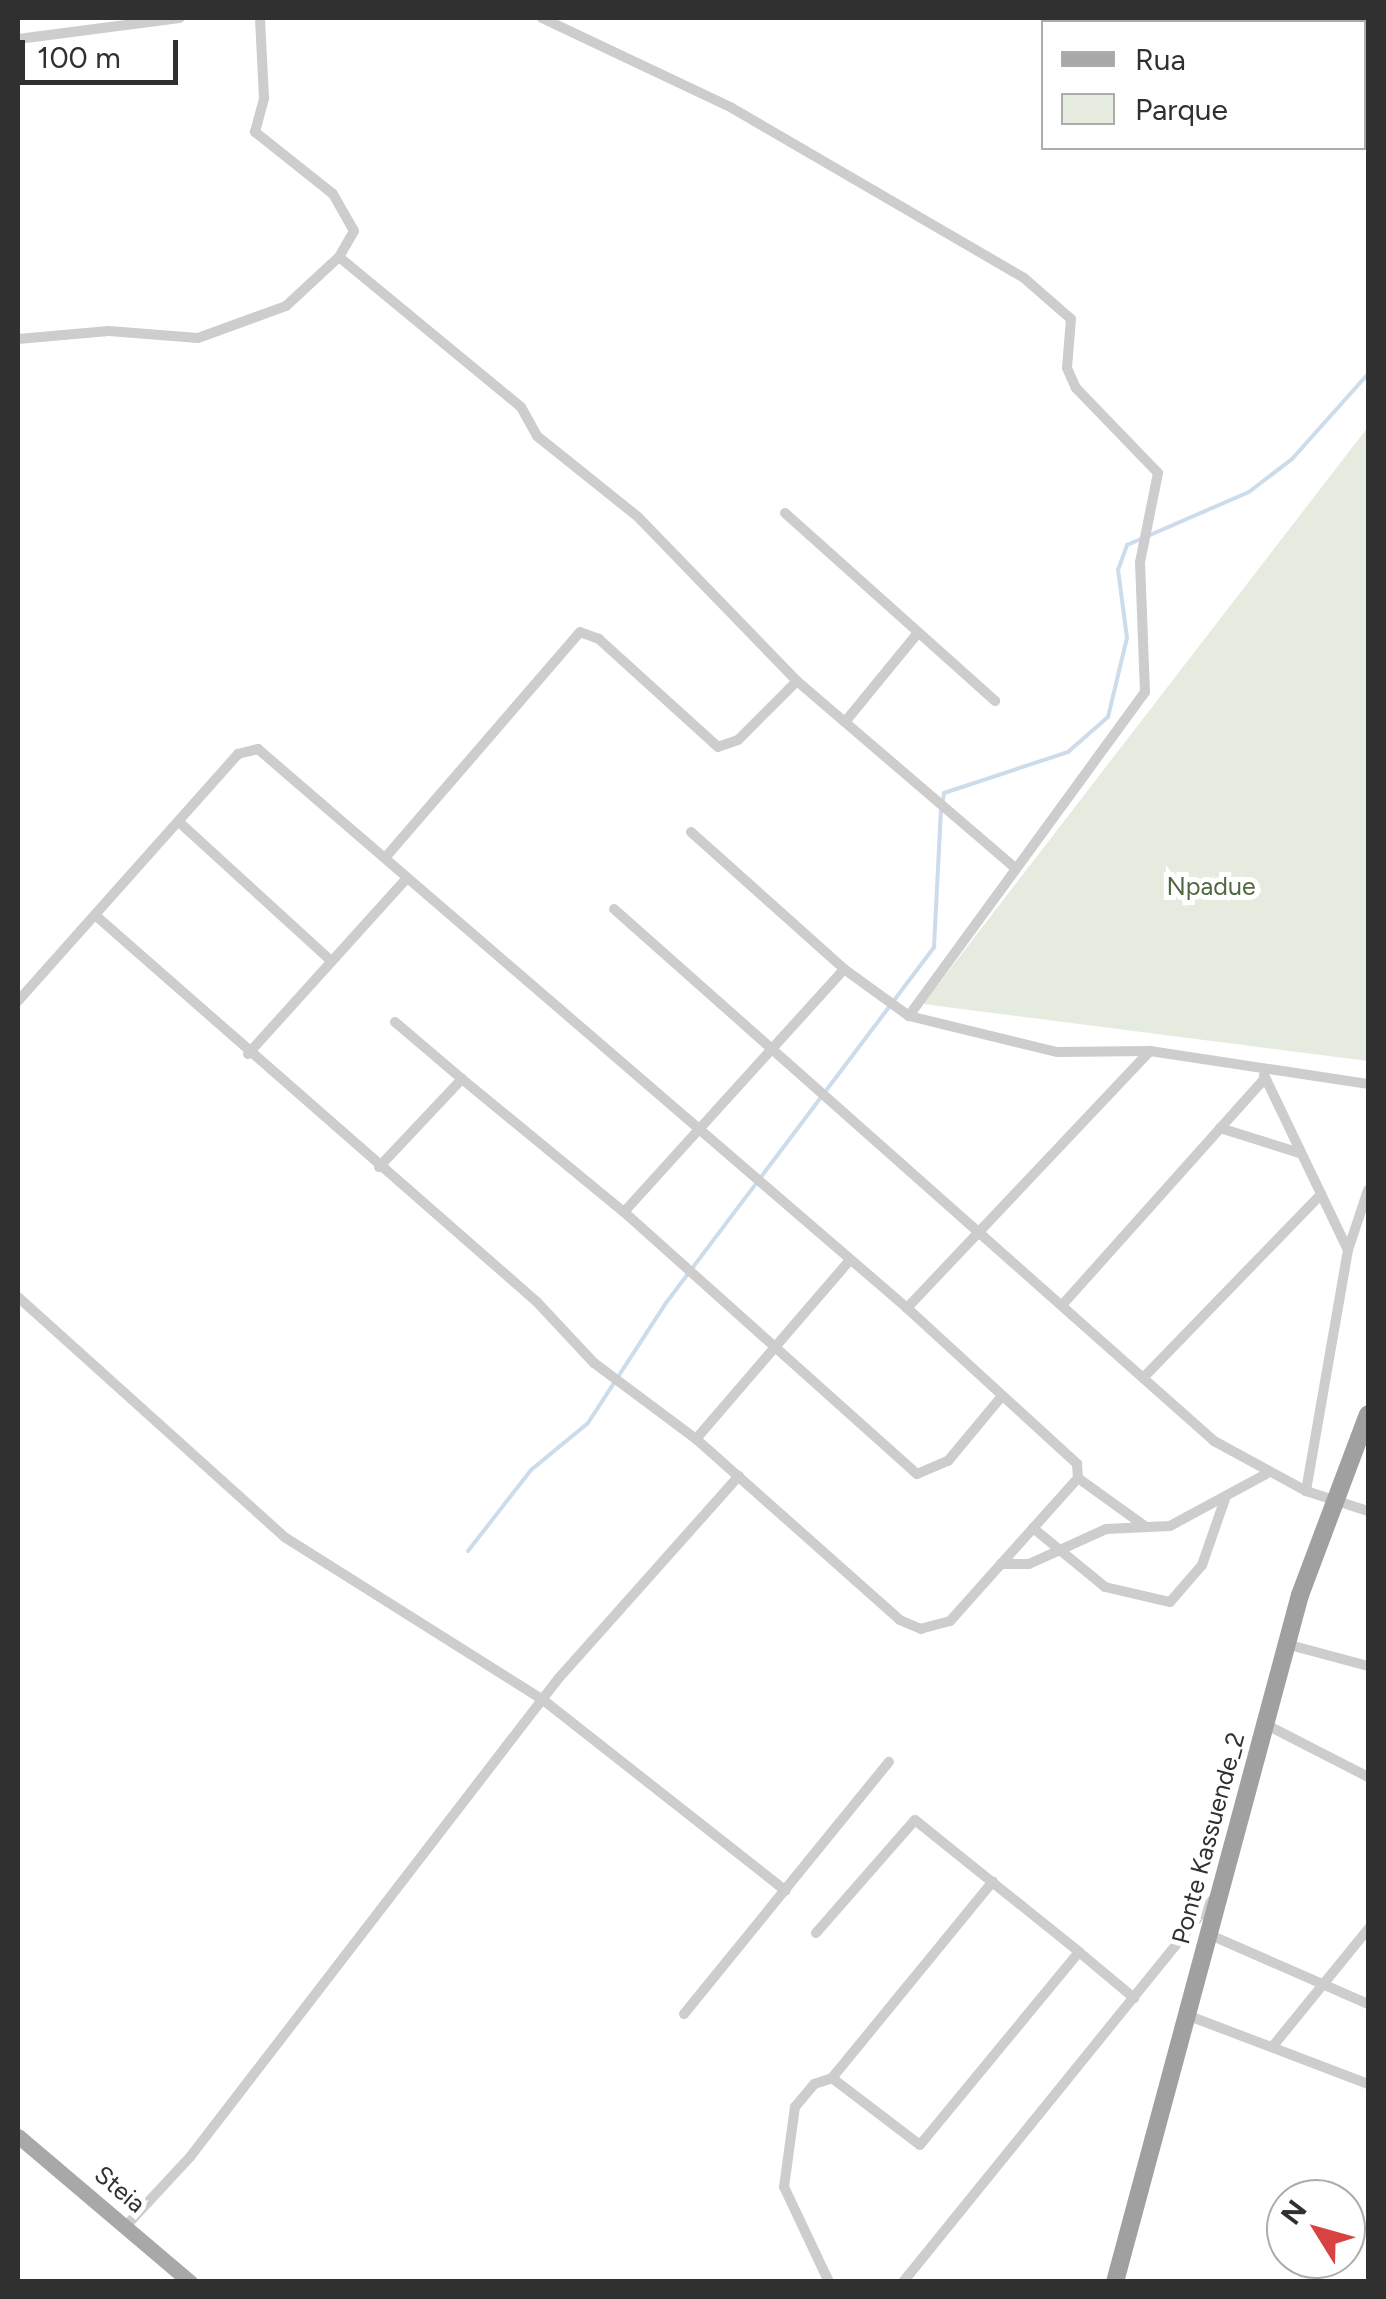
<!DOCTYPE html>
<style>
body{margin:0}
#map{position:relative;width:1386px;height:2299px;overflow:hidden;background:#fff;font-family:Figtree,sans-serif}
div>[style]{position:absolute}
.green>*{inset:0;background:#e5ecdf}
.stream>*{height:4px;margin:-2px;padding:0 2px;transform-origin:2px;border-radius:2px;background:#cddcea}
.minor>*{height:10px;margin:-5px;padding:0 5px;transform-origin:5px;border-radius:5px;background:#cdcdcd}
.primary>*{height:15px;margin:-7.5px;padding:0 7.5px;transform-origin:7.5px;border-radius:7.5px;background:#a8a8a8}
.trunk>*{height:18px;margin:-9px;padding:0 9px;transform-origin:9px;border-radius:9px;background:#a0a0a0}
span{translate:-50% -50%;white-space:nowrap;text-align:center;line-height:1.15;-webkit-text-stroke:10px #fff;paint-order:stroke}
.park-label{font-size:25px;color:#506940}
.street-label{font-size:25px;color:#303030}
.frame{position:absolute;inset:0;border:20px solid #303030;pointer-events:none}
.legend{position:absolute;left:1041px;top:20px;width:325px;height:130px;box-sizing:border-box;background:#fff;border:2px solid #acacac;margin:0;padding:12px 18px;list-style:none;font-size:30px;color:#303030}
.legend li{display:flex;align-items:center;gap:20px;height:50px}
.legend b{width:50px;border:2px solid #acacac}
.north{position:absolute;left:1266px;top:2179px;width:100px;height:100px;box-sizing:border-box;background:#fff;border:2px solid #acacac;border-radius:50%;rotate:307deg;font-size:28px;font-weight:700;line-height:40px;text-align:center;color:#303030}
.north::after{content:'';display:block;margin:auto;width:35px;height:45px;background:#d84241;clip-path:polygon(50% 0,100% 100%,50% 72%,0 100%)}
.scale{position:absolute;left:20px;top:40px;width:158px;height:45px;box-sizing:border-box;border:5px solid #303030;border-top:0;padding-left:12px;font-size:30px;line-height:35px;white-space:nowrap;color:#303030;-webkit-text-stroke:8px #fff;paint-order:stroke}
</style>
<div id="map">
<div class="green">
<div style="clip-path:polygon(1368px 427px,1368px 1061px,923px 1004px)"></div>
</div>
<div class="stream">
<div style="left:943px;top:800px;width:7px;rotate:-82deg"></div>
<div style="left:944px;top:793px;width:131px;rotate:-18.3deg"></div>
<div style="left:1068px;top:752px;width:53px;rotate:-41.2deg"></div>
<div style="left:1108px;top:717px;width:81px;rotate:-76.5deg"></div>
<div style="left:1127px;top:638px;width:69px;rotate:-97.5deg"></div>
<div style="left:1118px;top:570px;width:27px;rotate:-70deg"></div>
<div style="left:1127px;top:545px;width:133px;rotate:-23.5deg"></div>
<div style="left:1249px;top:492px;width:54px;rotate:-37.5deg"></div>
<div style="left:1292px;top:459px;width:114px;rotate:-48.2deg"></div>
<div style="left:468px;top:1551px;width:103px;rotate:-52.1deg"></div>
<div style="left:531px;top:1470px;width:74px;rotate:-39.5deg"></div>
<div style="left:588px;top:1423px;width:143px;rotate:-57deg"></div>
<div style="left:666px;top:1303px;width:446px;rotate:-53deg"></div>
<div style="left:934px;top:947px;width:138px;rotate:-87.1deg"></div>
</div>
<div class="minor">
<div style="left:542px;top:18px;width:210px;rotate:25.3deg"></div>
<div style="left:732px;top:108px;width:338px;rotate:30.2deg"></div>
<div style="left:1024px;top:278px;width:62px;rotate:41.1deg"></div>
<div style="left:1071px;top:319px;width:49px;rotate:94.7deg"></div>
<div style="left:1067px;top:368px;width:22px;rotate:66deg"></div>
<div style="left:1076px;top:388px;width:118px;rotate:46deg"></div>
<div style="left:1158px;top:473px;width:91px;rotate:101.4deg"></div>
<div style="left:1140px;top:562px;width:130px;rotate:87.8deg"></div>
<div style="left:1145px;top:692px;width:401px;rotate:126.1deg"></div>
<div style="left:18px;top:39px;width:163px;rotate:-7.4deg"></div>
<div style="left:339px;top:257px;width:236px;rotate:39.5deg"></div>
<div style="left:521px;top:407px;width:33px;rotate:61deg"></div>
<div style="left:537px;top:436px;width:129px;rotate:38.7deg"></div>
<div style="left:638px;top:517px;width:228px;rotate:45.9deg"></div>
<div style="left:797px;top:681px;width:83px;rotate:135deg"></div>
<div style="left:738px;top:740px;width:21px;rotate:161deg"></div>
<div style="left:718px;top:747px;width:161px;rotate:-137.8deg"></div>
<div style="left:599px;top:639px;width:20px;rotate:-160deg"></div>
<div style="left:580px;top:632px;width:298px;rotate:130.8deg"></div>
<div style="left:18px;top:339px;width:91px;rotate:-5deg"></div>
<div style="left:109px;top:331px;width:89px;rotate:4.5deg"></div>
<div style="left:198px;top:338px;width:94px;rotate:-20deg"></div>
<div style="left:286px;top:306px;width:72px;rotate:-42.8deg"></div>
<div style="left:339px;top:257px;width:30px;rotate:-60deg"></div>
<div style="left:354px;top:231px;width:43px;rotate:-119.6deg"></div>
<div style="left:333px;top:194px;width:100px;rotate:-141.5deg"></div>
<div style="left:255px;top:132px;width:35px;rotate:-75deg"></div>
<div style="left:264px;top:98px;width:80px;rotate:-92.9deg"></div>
<div style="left:785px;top:513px;width:282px;rotate:41.8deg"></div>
<div style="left:797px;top:681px;width:284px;rotate:40.6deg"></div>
<div style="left:845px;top:722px;width:114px;rotate:-50.7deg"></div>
<div style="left:179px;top:822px;width:206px;rotate:42.4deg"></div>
<div style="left:691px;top:832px;width:205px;rotate:41.8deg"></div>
<div style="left:844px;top:969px;width:80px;rotate:35.9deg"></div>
<div style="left:909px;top:1016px;width:152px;rotate:13.7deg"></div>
<div style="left:1057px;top:1052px;width:93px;rotate:-0.6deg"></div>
<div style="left:1150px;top:1051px;width:220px;rotate:8.6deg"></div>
<div style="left:614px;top:909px;width:802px;rotate:41.56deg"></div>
<div style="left:1214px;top:1441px;width:105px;rotate:28.5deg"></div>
<div style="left:18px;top:1001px;width:331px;rotate:-48.3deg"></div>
<div style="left:238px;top:754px;width:21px;rotate:-14deg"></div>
<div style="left:258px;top:749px;width:857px;rotate:40.74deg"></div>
<div style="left:907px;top:1308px;width:231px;rotate:42.5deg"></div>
<div style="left:1077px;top:1464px;width:14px;rotate:86deg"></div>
<div style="left:1078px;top:1478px;width:192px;rotate:131.8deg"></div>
<div style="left:950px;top:1621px;width:30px;rotate:165deg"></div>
<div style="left:921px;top:1629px;width:23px;rotate:-157deg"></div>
<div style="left:900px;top:1620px;width:273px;rotate:-138.4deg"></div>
<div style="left:696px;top:1439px;width:127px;rotate:-143.3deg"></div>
<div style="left:594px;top:1363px;width:83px;rotate:-133.1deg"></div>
<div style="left:537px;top:1302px;width:587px;rotate:-138.8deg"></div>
<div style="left:395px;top:1022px;width:88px;rotate:40.4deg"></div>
<div style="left:248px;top:1054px;width:237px;rotate:-47.9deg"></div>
<div style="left:1264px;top:1075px;width:194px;rotate:64.4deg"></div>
<div style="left:1220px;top:1128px;width:84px;rotate:17.4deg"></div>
<div style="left:379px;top:1167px;width:121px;rotate:-46.7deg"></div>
<div style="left:462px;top:1079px;width:210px;rotate:39.4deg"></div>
<div style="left:624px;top:1212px;width:328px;rotate:-47.8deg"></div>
<div style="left:1368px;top:1190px;width:63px;rotate:108.4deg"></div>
<div style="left:1348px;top:1250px;width:245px;rotate:99.9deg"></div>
<div style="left:1306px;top:1491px;width:65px;rotate:17.9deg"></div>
<div style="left:624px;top:1212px;width:393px;rotate:41.8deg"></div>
<div style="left:917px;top:1474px;width:34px;rotate:-23deg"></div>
<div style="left:948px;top:1461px;width:85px;rotate:-50.3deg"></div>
<div style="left:18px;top:1297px;width:360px;rotate:42deg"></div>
<div style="left:286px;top:1538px;width:302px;rotate:32.2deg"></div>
<div style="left:542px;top:1699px;width:310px;rotate:38.2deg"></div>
<div style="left:1064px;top:1303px;width:302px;rotate:-48.2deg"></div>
<div style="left:907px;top:1308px;width:354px;rotate:-46.6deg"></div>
<div style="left:1143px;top:1378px;width:256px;rotate:-45.9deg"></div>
<div style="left:696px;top:1439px;width:236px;rotate:-49.3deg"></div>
<div style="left:1078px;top:1478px;width:84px;rotate:35.8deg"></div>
<div style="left:1033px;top:1528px;width:93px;rotate:39.3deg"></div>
<div style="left:1105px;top:1587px;width:67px;rotate:13deg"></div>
<div style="left:1170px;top:1602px;width:49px;rotate:-49.1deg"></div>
<div style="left:1202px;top:1565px;width:73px;rotate:-70.8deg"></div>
<div style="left:1001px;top:1564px;width:28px"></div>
<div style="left:1029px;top:1564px;width:85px;rotate:-24.4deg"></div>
<div style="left:1106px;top:1529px;width:64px;rotate:-2.7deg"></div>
<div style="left:1170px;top:1526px;width:109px;rotate:-28.4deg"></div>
<div style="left:1286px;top:1644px;width:85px;rotate:15deg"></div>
<div style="left:1265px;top:1724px;width:116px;rotate:27.2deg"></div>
<div style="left:816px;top:1933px;width:150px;rotate:-48.8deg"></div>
<div style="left:915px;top:1820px;width:211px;rotate:38.8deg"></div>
<div style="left:1079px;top:1952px;width:250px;rotate:129.5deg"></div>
<div style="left:920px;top:2145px;width:111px;rotate:-142.7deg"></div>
<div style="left:1208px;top:1934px;width:175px;rotate:23.6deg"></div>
<div style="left:1079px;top:1952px;width:72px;rotate:39.9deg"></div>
<div style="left:684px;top:2014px;width:325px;rotate:-50.9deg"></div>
<div style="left:1184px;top:2014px;width:197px;rotate:20.8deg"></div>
<div style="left:1273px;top:2046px;width:151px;rotate:-50.9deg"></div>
<div style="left:125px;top:2227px;width:96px;rotate:-47.1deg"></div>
<div style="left:190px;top:2157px;width:603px;rotate:-52.41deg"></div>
<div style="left:558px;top:1679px;width:272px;rotate:-48.3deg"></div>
<div style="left:829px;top:2282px;width:105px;rotate:-115.3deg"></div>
<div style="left:784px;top:2187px;width:81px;rotate:-82.2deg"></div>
<div style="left:795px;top:2107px;width:30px;rotate:-50deg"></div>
<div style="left:814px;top:2084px;width:19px;rotate:-18deg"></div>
<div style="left:832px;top:2078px;width:254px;rotate:-50.7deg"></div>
<div style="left:903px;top:2282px;width:494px;rotate:-51deg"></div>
</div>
<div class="primary">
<div style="left:18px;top:2136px;width:226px;rotate:40.3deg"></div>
</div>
<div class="trunk">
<div style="left:1115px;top:2282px;width:711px;rotate:-74.93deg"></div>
<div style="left:1300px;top:1595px;width:193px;rotate:-69.4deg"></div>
</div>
<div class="park-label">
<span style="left:1211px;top:886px">Npadue</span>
</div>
<div class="street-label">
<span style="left:1208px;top:1838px;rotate:-75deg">Ponte Kassuende_2</span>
<span style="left:120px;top:2189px;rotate:40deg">Steia</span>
</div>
<div class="frame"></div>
<ul class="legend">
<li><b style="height:12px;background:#a8a8a8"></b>Rua</li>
<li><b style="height:28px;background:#e5ecdf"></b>Parque</li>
</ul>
<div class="north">N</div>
<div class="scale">100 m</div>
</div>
